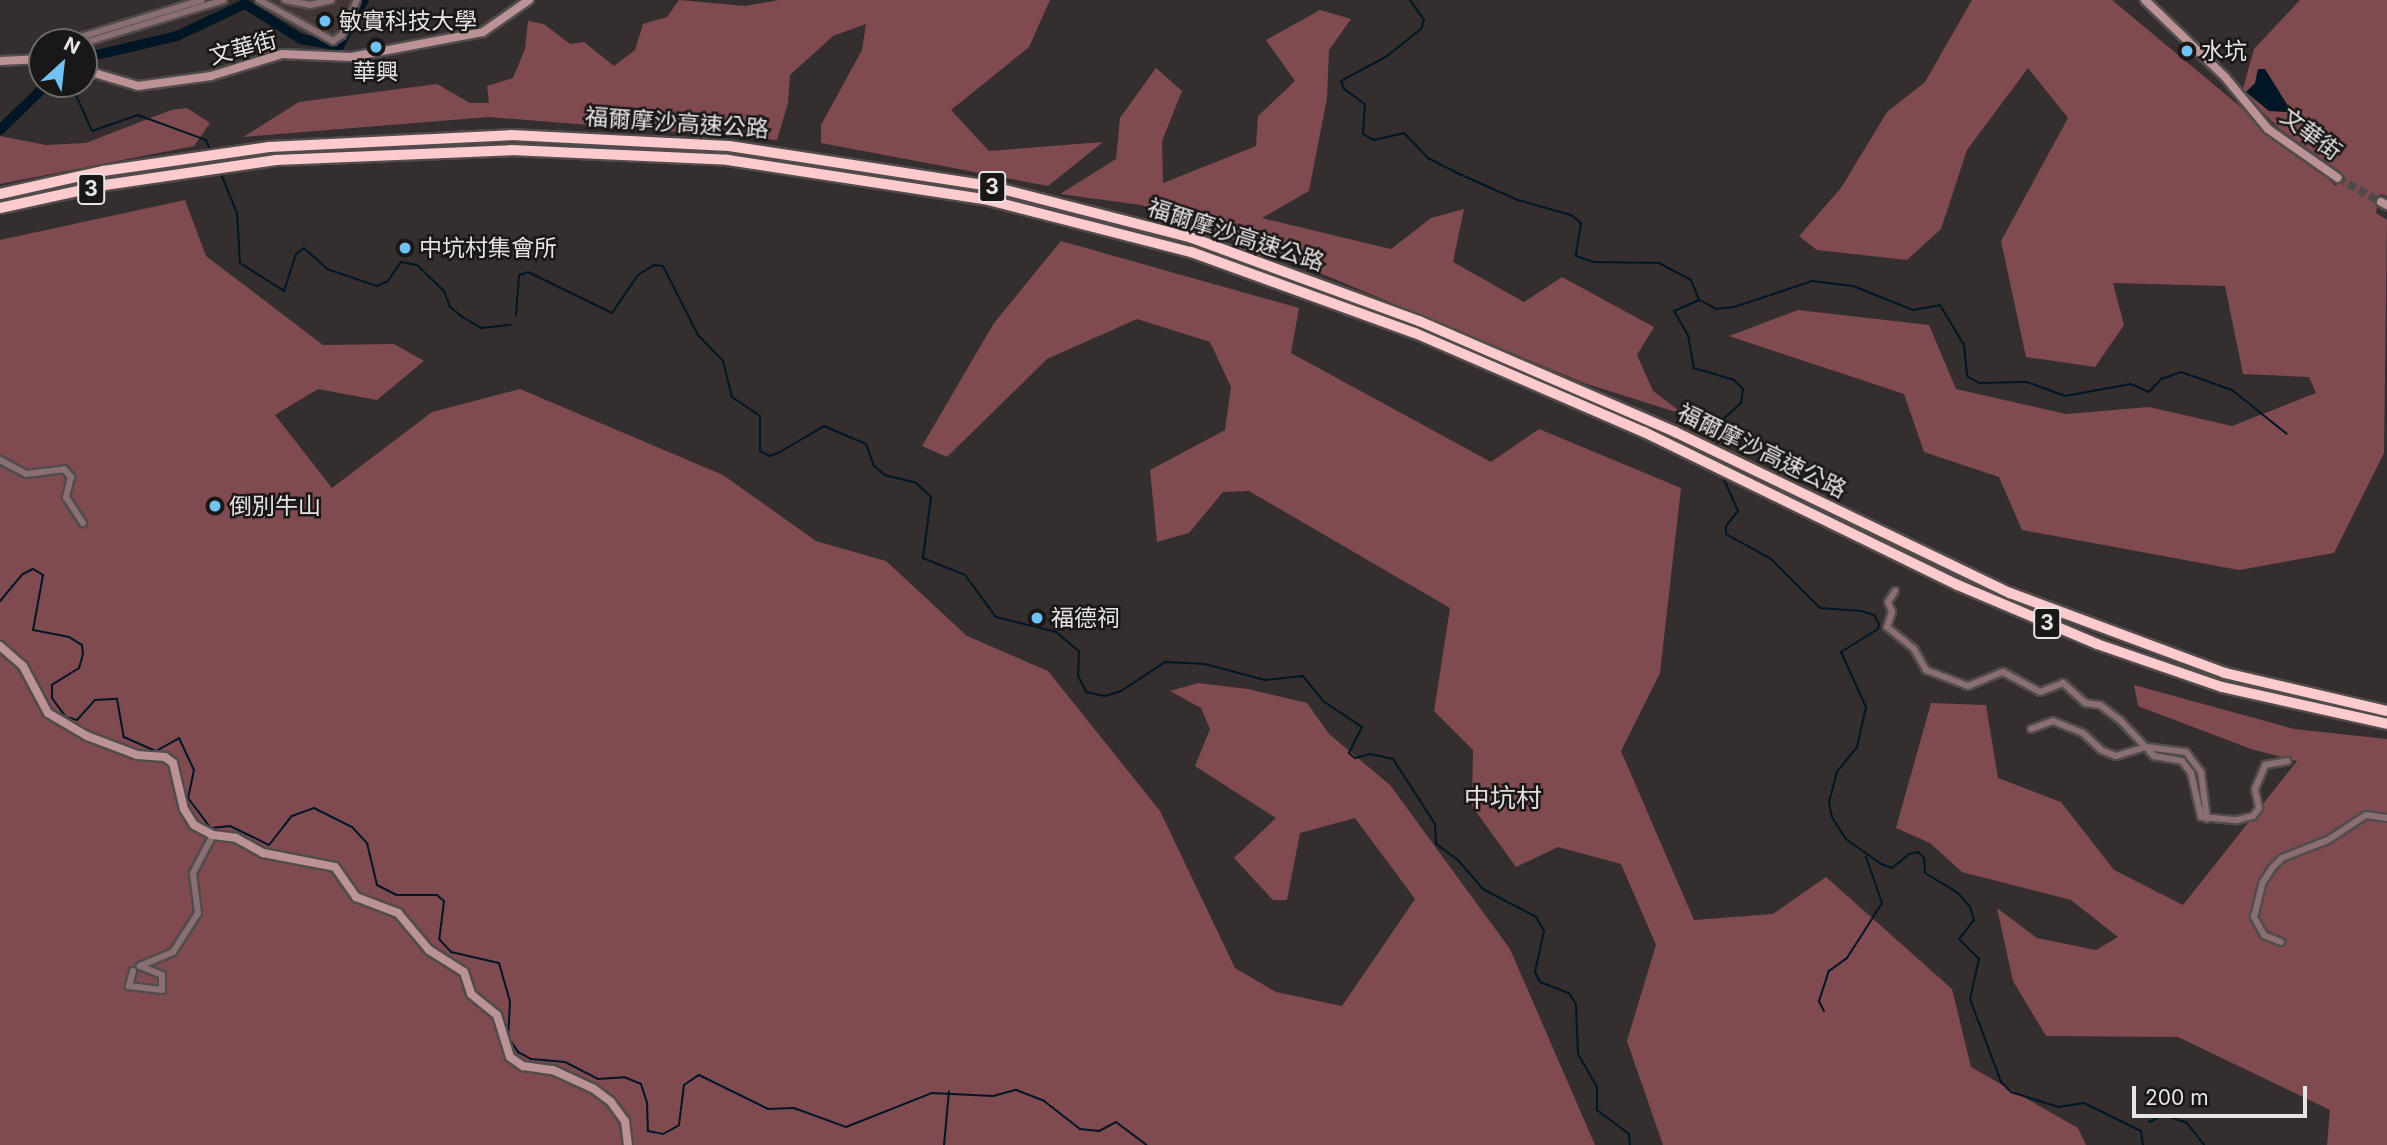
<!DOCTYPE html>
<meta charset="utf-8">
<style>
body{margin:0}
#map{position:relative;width:2387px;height:1145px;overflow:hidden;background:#352e2e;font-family:Inter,"Noto Sans TC",sans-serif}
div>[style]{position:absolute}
.built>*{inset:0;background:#433536}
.forest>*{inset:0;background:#7f4a50}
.water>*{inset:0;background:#001625}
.stream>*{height:2px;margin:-1px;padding:0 1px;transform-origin:1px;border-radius:1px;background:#001625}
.river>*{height:10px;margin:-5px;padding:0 5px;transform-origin:5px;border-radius:5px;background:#001625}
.secondary-tunnel>*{height:8px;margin-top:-4px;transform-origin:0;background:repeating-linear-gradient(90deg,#504949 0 8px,transparent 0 12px)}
.roads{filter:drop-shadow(2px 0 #524b4b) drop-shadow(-2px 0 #524b4b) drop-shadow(0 2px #524b4b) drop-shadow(0 -2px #524b4b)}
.street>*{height:6px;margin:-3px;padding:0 3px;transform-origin:3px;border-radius:3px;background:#896f71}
.secondary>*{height:8px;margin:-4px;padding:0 4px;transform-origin:4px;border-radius:4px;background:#bb9396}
.highway>*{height:10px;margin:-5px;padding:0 5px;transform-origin:5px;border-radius:5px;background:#fdcace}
.dots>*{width:19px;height:19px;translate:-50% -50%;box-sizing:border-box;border:4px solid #1a1717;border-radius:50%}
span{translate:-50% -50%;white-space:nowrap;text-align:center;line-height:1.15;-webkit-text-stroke:5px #1a1717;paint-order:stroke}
.shield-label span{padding:2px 5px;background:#1a1717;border:2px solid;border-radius:5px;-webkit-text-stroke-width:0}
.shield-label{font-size:21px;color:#e8e3e4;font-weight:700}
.poi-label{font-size:23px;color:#e8e3e4}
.left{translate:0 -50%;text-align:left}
.street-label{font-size:23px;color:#e8e3e4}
.quarter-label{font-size:26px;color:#e4dbdb}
.north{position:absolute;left:28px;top:28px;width:70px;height:70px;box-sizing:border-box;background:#1a1717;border:2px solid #6c6969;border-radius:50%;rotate:27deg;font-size:19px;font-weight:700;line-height:28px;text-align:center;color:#e8e3e4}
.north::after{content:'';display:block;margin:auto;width:24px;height:32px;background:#70c1f4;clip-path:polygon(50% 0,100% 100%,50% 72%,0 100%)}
.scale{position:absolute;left:2132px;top:1086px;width:175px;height:32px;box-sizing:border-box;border:4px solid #e8e3e4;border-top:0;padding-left:9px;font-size:21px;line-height:24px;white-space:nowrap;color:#e8e3e4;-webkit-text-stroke:5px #1a1717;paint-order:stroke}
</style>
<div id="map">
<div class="built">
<div style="clip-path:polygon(273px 0,359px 0,333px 41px)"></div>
</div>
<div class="forest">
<div style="clip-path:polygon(679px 0,745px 6px,779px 0,1050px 0,1029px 47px,951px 110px,989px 151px,1103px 142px,1048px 186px,821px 143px,821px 125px,862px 50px,866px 24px,833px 36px,790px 75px,788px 103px,777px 140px,489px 117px,243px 137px,299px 102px,437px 84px,470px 103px,489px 103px,487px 86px,513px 78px,525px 49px,528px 21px,544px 24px,570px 44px,584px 42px,614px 66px,635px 50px,643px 24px,667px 17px)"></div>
<div style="clip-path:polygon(1972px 0,2112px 0,2336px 186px,2341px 173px,2279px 128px,2242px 92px,2254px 49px,2300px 0,2387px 0,2387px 196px,2380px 194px,2376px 213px,2387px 220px,2384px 453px,2334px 553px,2239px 570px,2022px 530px,1999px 477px,1924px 452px,1904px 394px,1729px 336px,1798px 310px,1929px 325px,1956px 389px,2066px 414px,2149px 407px,2232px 426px,2316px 393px,2309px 377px,2243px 374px,2225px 286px,2113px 283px,2124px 325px,2095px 367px,2026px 357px,2001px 241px,2068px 118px,2028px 68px,1967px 150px,1941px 229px,1907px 260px,1817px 250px,1799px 236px,1841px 188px,1887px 112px,1925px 82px)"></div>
<div style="clip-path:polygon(1320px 10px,1351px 19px,1329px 50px,1327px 98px,1309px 191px,1262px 218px,1391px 249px,1431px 218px,1464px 209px,1453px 262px,1524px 302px,1562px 277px,1654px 327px,1637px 355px,1653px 391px,1685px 415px,1584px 383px,1303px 266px,1141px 205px,1060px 194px,1116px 159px,1120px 118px,1156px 68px,1182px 91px,1162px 141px,1163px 183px,1256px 146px,1258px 116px,1295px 81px,1266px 40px)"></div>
<div style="clip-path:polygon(187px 108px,210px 123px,194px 146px,0 184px,0 136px,46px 145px,86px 143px,171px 110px)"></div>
<div style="clip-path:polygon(185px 200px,206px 256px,323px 345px,394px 344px,424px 361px,377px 400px,318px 389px,275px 415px,332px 488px,432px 412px,520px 389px,723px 475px,816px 541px,886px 561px,967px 636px,1048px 671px,1160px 811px,1235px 968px,1276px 992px,1342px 1006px,1415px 899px,1355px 818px,1300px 833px,1287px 900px,1273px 900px,1234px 858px,1276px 818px,1195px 766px,1210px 729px,1201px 708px,1170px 691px,1198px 683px,1248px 689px,1307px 703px,1329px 734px,1390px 785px,1510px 949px,1595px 1145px,0 1145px,0 240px)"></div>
<div style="clip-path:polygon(1061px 241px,1299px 308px,1291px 353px,1491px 462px,1539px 429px,1681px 488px,1660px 673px,1621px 751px,1694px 920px,1773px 914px,1826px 877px,1952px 989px,1971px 1067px,2078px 1128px,2086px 1145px,1663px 1145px,1627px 1041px,1656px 945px,1621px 864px,1558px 847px,1516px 867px,1472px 806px,1473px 750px,1434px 711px,1450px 608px,1249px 491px,1223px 492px,1189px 533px,1157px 542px,1150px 470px,1225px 430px,1231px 387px,1210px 342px,1137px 319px,1047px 359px,947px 457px,922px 446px,994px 323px)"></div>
<div style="clip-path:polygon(2134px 685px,2294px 729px,2387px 739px,2387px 1145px,2327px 1145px,2330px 1110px,2178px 1037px,2046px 1036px,2013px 981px,1997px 908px,2037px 938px,2096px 950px,2118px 937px,2071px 900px,1962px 872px,1930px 843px,1896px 828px,1931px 703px,1986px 705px,1998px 778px,2061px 802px,2114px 870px,2183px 905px,2297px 761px,2251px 749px,2138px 706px)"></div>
</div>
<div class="water">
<div style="clip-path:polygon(2258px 69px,2265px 69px,2288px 106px,2286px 112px,2269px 111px,2246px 92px,2255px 83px)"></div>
</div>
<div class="stream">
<div style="left:1410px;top:0;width:24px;rotate:55deg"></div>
<div style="left:1424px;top:20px;width:9px;rotate:108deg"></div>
<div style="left:1421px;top:29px;width:43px;rotate:141.5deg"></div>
<div style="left:1387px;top:56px;width:52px;rotate:151.5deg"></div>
<div style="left:1341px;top:81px;width:9px;rotate:69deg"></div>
<div style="left:1344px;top:89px;width:26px;rotate:36deg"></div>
<div style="left:1365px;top:104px;width:30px;rotate:94deg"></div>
<div style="left:1363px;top:134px;width:13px;rotate:29deg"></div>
<div style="left:1374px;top:140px;width:31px;rotate:-13deg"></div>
<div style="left:1404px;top:133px;width:35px;rotate:46deg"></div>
<div style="left:1428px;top:158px;width:30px;rotate:27deg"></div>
<div style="left:1455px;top:172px;width:69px;rotate:24deg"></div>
<div style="left:1518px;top:200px;width:55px;rotate:15.8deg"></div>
<div style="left:1571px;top:215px;width:13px;rotate:39deg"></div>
<div style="left:1581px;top:223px;width:33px;rotate:99deg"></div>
<div style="left:1576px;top:256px;width:18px;rotate:19deg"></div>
<div style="left:1593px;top:262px;width:66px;rotate:0.9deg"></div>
<div style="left:1659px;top:263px;width:36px;rotate:28deg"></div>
<div style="left:1691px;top:280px;width:22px;rotate:68deg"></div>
<div style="left:1699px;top:300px;width:27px;rotate:156deg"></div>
<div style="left:1674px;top:311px;width:28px;rotate:60deg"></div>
<div style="left:1688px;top:335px;width:34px;rotate:80deg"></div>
<div style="left:1694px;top:368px;width:42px;rotate:16.7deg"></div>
<div style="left:1734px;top:380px;width:13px;rotate:45deg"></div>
<div style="left:1743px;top:389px;width:14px;rotate:98deg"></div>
<div style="left:1741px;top:403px;width:24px;rotate:138deg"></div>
<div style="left:1723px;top:419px;width:26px;rotate:115deg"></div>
<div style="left:71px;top:84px;width:51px;rotate:65.9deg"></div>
<div style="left:92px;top:131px;width:49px;rotate:-19.2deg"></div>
<div style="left:138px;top:115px;width:72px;rotate:20.2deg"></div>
<div style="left:206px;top:140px;width:11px;rotate:68deg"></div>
<div style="left:221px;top:174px;width:42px;rotate:67.7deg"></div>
<div style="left:237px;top:213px;width:50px;rotate:86.6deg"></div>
<div style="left:240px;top:263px;width:52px;rotate:32.5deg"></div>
<div style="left:284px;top:291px;width:39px;rotate:-72deg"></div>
<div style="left:296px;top:254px;width:10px;rotate:-37deg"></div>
<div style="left:304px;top:248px;width:31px;rotate:42deg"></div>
<div style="left:327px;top:269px;width:53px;rotate:18.8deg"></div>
<div style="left:377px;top:286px;width:12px;rotate:-24deg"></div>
<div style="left:388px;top:281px;width:23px;rotate:-56deg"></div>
<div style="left:401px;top:262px;width:16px;rotate:11deg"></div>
<div style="left:417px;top:265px;width:37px;rotate:44deg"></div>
<div style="left:444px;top:291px;width:17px;rotate:69deg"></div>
<div style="left:450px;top:307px;width:14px;rotate:39deg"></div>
<div style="left:461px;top:316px;width:23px;rotate:31deg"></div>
<div style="left:481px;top:328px;width:30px;rotate:-6deg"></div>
<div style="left:1700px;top:300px;width:18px;rotate:29deg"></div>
<div style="left:1716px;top:309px;width:18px;rotate:-6deg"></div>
<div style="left:1734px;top:307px;width:82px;rotate:-18.4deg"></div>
<div style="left:1812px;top:281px;width:41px;rotate:7deg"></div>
<div style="left:1853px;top:286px;width:65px;rotate:21.8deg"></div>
<div style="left:1913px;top:310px;width:27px;rotate:-10deg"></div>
<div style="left:1940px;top:305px;width:47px;rotate:59deg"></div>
<div style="left:1964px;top:345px;width:31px;rotate:84deg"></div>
<div style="left:1967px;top:376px;width:14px;rotate:30deg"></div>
<div style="left:1979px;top:383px;width:48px;rotate:-1.2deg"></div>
<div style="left:2027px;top:382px;width:40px;rotate:20.2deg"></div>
<div style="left:2065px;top:396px;width:67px;rotate:-10.3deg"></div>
<div style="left:2131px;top:384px;width:20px;rotate:24deg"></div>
<div style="left:2149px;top:392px;width:18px;rotate:-47deg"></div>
<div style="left:2161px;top:379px;width:21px;rotate:-19deg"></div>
<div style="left:2181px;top:372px;width:54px;rotate:19.4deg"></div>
<div style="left:2232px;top:390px;width:70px;rotate:38.7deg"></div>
<div style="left:516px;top:315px;width:40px;rotate:-85.7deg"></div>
<div style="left:519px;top:275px;width:9px;rotate:-18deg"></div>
<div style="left:528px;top:272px;width:93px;rotate:26deg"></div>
<div style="left:612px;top:313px;width:46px;rotate:-55.6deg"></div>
<div style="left:638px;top:275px;width:19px;rotate:-32deg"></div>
<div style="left:654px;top:265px;width:9px;rotate:6deg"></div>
<div style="left:663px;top:266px;width:77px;rotate:63.1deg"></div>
<div style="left:698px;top:335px;width:36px;rotate:46deg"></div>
<div style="left:723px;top:361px;width:37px;rotate:76deg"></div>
<div style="left:732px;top:397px;width:34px;rotate:34deg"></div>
<div style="left:760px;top:416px;width:35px;rotate:90deg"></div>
<div style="left:760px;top:451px;width:11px;rotate:27deg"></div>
<div style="left:770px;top:456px;width:11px;rotate:-22deg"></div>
<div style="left:780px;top:452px;width:51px;rotate:-30.6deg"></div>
<div style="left:824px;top:426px;width:46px;rotate:23.2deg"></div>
<div style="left:866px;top:444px;width:23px;rotate:70deg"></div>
<div style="left:874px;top:466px;width:14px;rotate:39deg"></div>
<div style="left:885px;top:475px;width:32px;rotate:14deg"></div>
<div style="left:916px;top:483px;width:21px;rotate:43deg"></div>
<div style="left:931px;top:497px;width:62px;rotate:97.5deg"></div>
<div style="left:923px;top:558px;width:45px;rotate:22deg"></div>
<div style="left:965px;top:575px;width:52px;rotate:53.6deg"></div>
<div style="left:996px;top:617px;width:62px;rotate:14deg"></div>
<div style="left:1056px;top:632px;width:30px;rotate:40deg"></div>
<div style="left:1079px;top:651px;width:25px;rotate:92deg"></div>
<div style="left:1078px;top:676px;width:18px;rotate:63deg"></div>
<div style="left:1086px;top:692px;width:19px;rotate:12deg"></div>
<div style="left:1105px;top:696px;width:17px;rotate:-17deg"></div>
<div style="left:1121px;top:691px;width:53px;rotate:-33.4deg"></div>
<div style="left:1165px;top:662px;width:40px;rotate:2.9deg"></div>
<div style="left:1205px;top:664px;width:62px;rotate:14.9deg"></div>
<div style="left:1265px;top:680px;width:38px;rotate:-6deg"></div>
<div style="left:1303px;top:676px;width:32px;rotate:51deg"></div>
<div style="left:1323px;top:701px;width:47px;rotate:33.7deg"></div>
<div style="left:1362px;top:727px;width:29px;rotate:117deg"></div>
<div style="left:1349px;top:753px;width:8px;rotate:40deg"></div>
<div style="left:1355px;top:758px;width:16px;rotate:-15deg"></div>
<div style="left:1370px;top:754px;width:24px;rotate:12deg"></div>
<div style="left:1393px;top:759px;width:77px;rotate:57.1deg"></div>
<div style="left:1435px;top:824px;width:20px;rotate:87deg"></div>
<div style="left:1436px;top:844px;width:26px;rotate:36deg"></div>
<div style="left:1457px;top:859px;width:40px;rotate:49deg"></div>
<div style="left:1483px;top:889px;width:60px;rotate:27.8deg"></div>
<div style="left:1536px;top:917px;width:16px;rotate:60deg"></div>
<div style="left:1544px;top:931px;width:42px;rotate:102.4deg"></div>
<div style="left:1535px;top:972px;width:11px;rotate:63deg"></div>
<div style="left:1540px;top:982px;width:31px;rotate:21deg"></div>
<div style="left:1569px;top:993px;width:13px;rotate:58deg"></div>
<div style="left:1576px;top:1004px;width:50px;rotate:87.7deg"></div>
<div style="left:1578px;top:1054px;width:38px;rotate:60deg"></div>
<div style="left:1597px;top:1087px;width:23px;rotate:90deg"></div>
<div style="left:1597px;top:1110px;width:40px;rotate:37deg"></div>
<div style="left:1629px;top:1134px;width:11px;rotate:85deg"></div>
<div style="left:1722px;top:475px;width:39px;rotate:66deg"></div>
<div style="left:1738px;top:511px;width:19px;rotate:129deg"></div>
<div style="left:1726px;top:526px;width:8px;rotate:90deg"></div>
<div style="left:1726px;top:534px;width:51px;rotate:29.1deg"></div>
<div style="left:1771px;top:559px;width:69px;rotate:45deg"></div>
<div style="left:1820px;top:608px;width:41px;rotate:4.2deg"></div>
<div style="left:1861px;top:611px;width:14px;rotate:17deg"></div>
<div style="left:1874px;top:615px;width:10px;rotate:61deg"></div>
<div style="left:1879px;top:624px;width:5px;rotate:101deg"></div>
<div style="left:1878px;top:629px;width:44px;rotate:148.1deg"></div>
<div style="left:1841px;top:652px;width:60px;rotate:65.6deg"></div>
<div style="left:1866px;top:707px;width:41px;rotate:102.7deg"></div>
<div style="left:1857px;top:747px;width:32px;rotate:129deg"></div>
<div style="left:1837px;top:772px;width:31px;rotate:105deg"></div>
<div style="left:1829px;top:802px;width:15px;rotate:79deg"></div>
<div style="left:1832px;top:817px;width:26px;rotate:58deg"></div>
<div style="left:1846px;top:839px;width:43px;rotate:35.5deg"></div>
<div style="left:1881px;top:864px;width:12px;rotate:20deg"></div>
<div style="left:1892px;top:868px;width:22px;rotate:-39deg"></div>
<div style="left:1909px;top:854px;width:9px;rotate:-13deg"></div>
<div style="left:1918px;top:852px;width:8px;rotate:45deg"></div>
<div style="left:1924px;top:858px;width:15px;rotate:86deg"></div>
<div style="left:1925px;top:873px;width:37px;rotate:31deg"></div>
<div style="left:1957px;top:892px;width:20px;rotate:49deg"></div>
<div style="left:1970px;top:907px;width:14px;rotate:73deg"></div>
<div style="left:1974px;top:920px;width:24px;rotate:128deg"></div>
<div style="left:1959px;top:939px;width:28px;rotate:45deg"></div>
<div style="left:1979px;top:959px;width:41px;rotate:102.7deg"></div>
<div style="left:1970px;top:999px;width:89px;rotate:69.5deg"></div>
<div style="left:2001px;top:1082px;width:14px;rotate:45deg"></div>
<div style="left:2011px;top:1092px;width:50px;rotate:17.4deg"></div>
<div style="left:2059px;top:1107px;width:25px;rotate:-9deg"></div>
<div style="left:2084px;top:1103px;width:64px;rotate:26.2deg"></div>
<div style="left:2141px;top:1131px;width:14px;rotate:82deg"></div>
<div style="left:0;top:601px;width:35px;rotate:-50deg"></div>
<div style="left:23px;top:574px;width:11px;rotate:-27deg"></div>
<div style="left:33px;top:569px;width:12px;rotate:31deg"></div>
<div style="left:43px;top:575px;width:56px;rotate:100.3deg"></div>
<div style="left:33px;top:630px;width:37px;rotate:11deg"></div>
<div style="left:69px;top:637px;width:15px;rotate:32deg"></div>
<div style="left:82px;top:645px;width:9px;rotate:84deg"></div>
<div style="left:83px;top:654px;width:15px;rotate:106deg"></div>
<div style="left:79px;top:668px;width:32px;rotate:148deg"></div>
<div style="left:52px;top:685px;width:13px;rotate:90deg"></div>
<div style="left:52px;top:698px;width:24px;rotate:54deg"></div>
<div style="left:66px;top:717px;width:11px;rotate:15deg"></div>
<div style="left:77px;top:720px;width:27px;rotate:-48deg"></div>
<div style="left:95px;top:700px;width:22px;rotate:-3deg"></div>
<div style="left:117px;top:699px;width:39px;rotate:80deg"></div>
<div style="left:124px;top:737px;width:35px;rotate:24deg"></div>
<div style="left:156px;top:751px;width:26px;rotate:-29deg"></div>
<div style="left:179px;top:738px;width:35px;rotate:65deg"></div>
<div style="left:194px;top:770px;width:29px;rotate:102deg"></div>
<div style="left:188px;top:798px;width:38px;rotate:53deg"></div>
<div style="left:211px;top:828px;width:19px;rotate:-6deg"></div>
<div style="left:230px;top:826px;width:43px;rotate:26deg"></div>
<div style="left:269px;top:845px;width:37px;rotate:-52deg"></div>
<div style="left:292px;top:816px;width:23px;rotate:-20deg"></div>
<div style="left:314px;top:808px;width:42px;rotate:26.6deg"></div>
<div style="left:352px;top:827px;width:22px;rotate:47deg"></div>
<div style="left:367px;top:843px;width:43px;rotate:76.6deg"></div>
<div style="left:377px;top:885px;width:22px;rotate:27deg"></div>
<div style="left:397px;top:895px;width:40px"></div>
<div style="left:437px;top:895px;width:9px;rotate:41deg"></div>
<div style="left:444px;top:901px;width:38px;rotate:97deg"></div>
<div style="left:439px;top:939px;width:18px;rotate:47deg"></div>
<div style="left:451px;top:952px;width:49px;rotate:12.9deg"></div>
<div style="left:499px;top:963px;width:40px;rotate:74deg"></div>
<div style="left:510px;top:1001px;width:36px;rotate:93deg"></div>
<div style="left:508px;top:1037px;width:18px;rotate:56deg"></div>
<div style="left:518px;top:1052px;width:15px;rotate:28deg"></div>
<div style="left:531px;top:1059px;width:34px;rotate:5deg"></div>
<div style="left:565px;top:1062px;width:37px;rotate:27deg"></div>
<div style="left:598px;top:1079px;width:26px;rotate:-4deg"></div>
<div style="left:624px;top:1077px;width:18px;rotate:22deg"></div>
<div style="left:641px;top:1084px;width:20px;rotate:72deg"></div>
<div style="left:647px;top:1103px;width:28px;rotate:88deg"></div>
<div style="left:648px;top:1131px;width:15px;rotate:11deg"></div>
<div style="left:663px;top:1134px;width:18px;rotate:-29deg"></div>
<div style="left:679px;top:1125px;width:40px;rotate:-82.9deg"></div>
<div style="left:684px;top:1085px;width:18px;rotate:-34deg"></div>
<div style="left:699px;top:1075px;width:77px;rotate:26.2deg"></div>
<div style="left:768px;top:1109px;width:26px;rotate:-2deg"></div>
<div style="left:794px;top:1108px;width:55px;rotate:20.1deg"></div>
<div style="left:846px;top:1127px;width:92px;rotate:-21.6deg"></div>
<div style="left:932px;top:1093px;width:61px;rotate:2.8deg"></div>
<div style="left:993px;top:1096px;width:24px;rotate:-15deg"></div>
<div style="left:1016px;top:1090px;width:30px;rotate:21deg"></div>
<div style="left:1044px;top:1101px;width:46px;rotate:37.9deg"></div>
<div style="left:1080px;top:1129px;width:19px;rotate:6deg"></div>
<div style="left:1099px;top:1131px;width:19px;rotate:-28deg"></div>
<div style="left:1116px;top:1122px;width:38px;rotate:37deg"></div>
<div style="left:1824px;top:1011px;width:11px;rotate:-117deg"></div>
<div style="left:1819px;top:1001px;width:32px;rotate:-72deg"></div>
<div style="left:1829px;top:971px;width:22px;rotate:-36deg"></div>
<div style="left:1847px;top:958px;width:65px;rotate:-57.5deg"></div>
<div style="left:1882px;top:903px;width:49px;rotate:-109.2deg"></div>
<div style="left:2149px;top:1122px;width:17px;rotate:-25deg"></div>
<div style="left:2164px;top:1115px;width:24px;rotate:19deg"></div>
<div style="left:2187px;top:1123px;width:28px;rotate:52deg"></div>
<div style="left:944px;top:1145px;width:54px;rotate:-84.7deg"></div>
</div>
<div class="river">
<div style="left:84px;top:58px;width:96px;rotate:-13.3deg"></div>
<div style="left:177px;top:36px;width:75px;rotate:-25.2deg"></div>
<div style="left:245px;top:4px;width:66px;rotate:32deg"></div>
<div style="left:301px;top:39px;width:39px;rotate:10deg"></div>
<div style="left:339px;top:46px;width:52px;rotate:-61.5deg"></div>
<div style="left:0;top:130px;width:66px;rotate:-44.4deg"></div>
</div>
<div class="secondary-tunnel">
<div style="left:2338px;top:178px;width:49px;rotate:29.2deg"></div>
</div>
<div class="roads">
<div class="street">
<div style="left:259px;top:0;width:85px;rotate:29deg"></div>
<div style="left:333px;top:41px;width:11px;rotate:-34deg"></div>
<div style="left:342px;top:35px;width:38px;rotate:-67deg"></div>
<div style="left:285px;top:0;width:25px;rotate:11deg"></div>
<div style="left:310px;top:5px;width:22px;rotate:-13deg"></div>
<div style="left:81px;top:42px;width:7px;rotate:-63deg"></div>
<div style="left:84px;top:36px;width:123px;rotate:-17deg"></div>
<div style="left:84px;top:43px;width:146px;rotate:-17.1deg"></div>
<div style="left:0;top:460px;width:30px;rotate:28deg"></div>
<div style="left:26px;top:474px;width:38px;rotate:-7deg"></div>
<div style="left:64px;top:469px;width:11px;rotate:49deg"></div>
<div style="left:71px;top:477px;width:21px;rotate:104deg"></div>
<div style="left:66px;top:497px;width:31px;rotate:57deg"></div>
<div style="left:1895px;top:591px;width:13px;rotate:122deg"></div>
<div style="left:1888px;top:602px;width:11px;rotate:68deg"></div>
<div style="left:1892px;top:612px;width:16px;rotate:108deg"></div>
<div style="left:1887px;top:627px;width:35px;rotate:39deg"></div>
<div style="left:1914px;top:649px;width:24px;rotate:60deg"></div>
<div style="left:1926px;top:670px;width:45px;rotate:20.9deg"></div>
<div style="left:1968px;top:686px;width:38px;rotate:-22deg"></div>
<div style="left:2003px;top:672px;width:42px;rotate:28.4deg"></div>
<div style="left:2040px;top:692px;width:25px;rotate:-21deg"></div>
<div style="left:2063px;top:683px;width:30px;rotate:42deg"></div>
<div style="left:2085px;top:703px;width:15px;rotate:8deg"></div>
<div style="left:2100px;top:705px;width:25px;rotate:37deg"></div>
<div style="left:2120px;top:720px;width:50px;rotate:46.6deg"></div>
<div style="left:2154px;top:756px;width:28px;rotate:10deg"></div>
<div style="left:2182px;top:761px;width:15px;rotate:53deg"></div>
<div style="left:2191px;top:773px;width:45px;rotate:77.2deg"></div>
<div style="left:2201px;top:817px;width:36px;rotate:5deg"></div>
<div style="left:2237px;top:820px;width:16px;rotate:-14deg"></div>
<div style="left:2253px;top:816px;width:10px;rotate:-53deg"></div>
<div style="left:2259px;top:808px;width:19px;rotate:-102deg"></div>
<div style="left:2255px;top:789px;width:26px;rotate:-67deg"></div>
<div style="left:2265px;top:765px;width:23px;rotate:-10deg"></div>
<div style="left:2031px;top:729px;width:23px;rotate:-20deg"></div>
<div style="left:2053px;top:721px;width:32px;rotate:22deg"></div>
<div style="left:2083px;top:733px;width:25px;rotate:43deg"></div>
<div style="left:2101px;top:750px;width:16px;rotate:22deg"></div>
<div style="left:2116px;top:756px;width:31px;rotate:-17deg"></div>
<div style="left:2146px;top:747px;width:40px;rotate:7.1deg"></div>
<div style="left:2186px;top:752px;width:25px;rotate:53deg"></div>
<div style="left:2201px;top:772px;width:47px;rotate:82.7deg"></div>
<div style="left:2281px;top:942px;width:18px;rotate:-158deg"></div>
<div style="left:2264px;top:935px;width:21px;rotate:-119deg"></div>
<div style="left:2254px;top:917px;width:36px;rotate:-76deg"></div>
<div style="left:2263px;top:882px;width:17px;rotate:-57deg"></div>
<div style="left:2272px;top:868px;width:14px;rotate:-45deg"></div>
<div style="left:2282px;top:858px;width:49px;rotate:-21.4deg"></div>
<div style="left:2328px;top:840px;width:45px;rotate:-33.3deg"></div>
<div style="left:2366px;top:815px;width:21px;rotate:8deg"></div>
<div style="left:133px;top:971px;width:16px;rotate:105deg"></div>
<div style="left:129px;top:986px;width:33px;rotate:7deg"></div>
<div style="left:162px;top:990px;width:15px;rotate:-90deg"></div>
<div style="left:162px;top:975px;width:24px;rotate:-158deg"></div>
<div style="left:140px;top:966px;width:36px;rotate:-23deg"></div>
<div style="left:173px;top:952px;width:46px;rotate:-57.3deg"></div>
<div style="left:198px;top:913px;width:40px;rotate:-97.1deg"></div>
<div style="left:193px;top:873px;width:43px;rotate:-62.2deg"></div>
</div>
<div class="secondary">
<div style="left:2145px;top:0;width:111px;rotate:43.9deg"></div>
<div style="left:2225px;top:77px;width:67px;rotate:50.4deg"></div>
<div style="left:2268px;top:129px;width:85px;rotate:35deg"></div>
<div style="left:0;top:61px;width:42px;rotate:-2.7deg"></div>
<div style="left:84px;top:70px;width:56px;rotate:16.5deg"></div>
<div style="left:138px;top:86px;width:74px;rotate:-7.8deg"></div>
<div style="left:211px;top:76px;width:74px;rotate:-17.2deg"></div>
<div style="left:282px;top:54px;width:69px;rotate:2.5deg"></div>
<div style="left:351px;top:57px;width:134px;rotate:-10.7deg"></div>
<div style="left:483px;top:32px;width:56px;rotate:-34.8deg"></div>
<div style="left:2381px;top:202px;width:7px;rotate:27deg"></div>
<div style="left:0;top:646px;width:30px;rotate:41deg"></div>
<div style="left:23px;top:666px;width:53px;rotate:62deg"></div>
<div style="left:48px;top:713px;width:45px;rotate:30.5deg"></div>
<div style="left:87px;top:736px;width:53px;rotate:20.8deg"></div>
<div style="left:137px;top:755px;width:28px;rotate:4deg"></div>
<div style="left:165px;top:757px;width:10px;rotate:37deg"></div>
<div style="left:173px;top:763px;width:47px;rotate:76.6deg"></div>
<div style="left:184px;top:809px;width:19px;rotate:58deg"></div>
<div style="left:194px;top:825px;width:21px;rotate:28deg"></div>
<div style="left:213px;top:835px;width:23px;rotate:7deg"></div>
<div style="left:236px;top:838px;width:31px;rotate:29deg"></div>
<div style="left:263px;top:853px;width:73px;rotate:11deg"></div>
<div style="left:335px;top:867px;width:37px;rotate:55deg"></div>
<div style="left:356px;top:897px;width:45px;rotate:20.9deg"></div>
<div style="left:398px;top:913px;width:48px;rotate:50deg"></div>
<div style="left:429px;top:950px;width:41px;rotate:32.2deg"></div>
<div style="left:464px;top:972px;width:23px;rotate:72deg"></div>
<div style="left:471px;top:994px;width:33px;rotate:39deg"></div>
<div style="left:497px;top:1015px;width:44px;rotate:72.8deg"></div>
<div style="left:510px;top:1057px;width:16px;rotate:35deg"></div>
<div style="left:523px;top:1066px;width:30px;rotate:8deg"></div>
<div style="left:553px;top:1070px;width:45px;rotate:24.9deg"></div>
<div style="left:594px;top:1089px;width:21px;rotate:37deg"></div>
<div style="left:611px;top:1102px;width:24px;rotate:54deg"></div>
<div style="left:625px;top:1121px;width:24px;rotate:83deg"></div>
</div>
<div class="highway">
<div style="left:0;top:194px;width:106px;rotate:-12.6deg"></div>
<div style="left:103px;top:171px;width:168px;rotate:-8.2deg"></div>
<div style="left:269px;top:147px;width:242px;rotate:-2.8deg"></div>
<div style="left:511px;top:135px;width:218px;rotate:2.9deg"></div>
<div style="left:729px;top:146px;width:264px;rotate:8.7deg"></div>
<div style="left:990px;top:186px;width:209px;rotate:14.4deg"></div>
<div style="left:1192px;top:238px;width:242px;rotate:20.1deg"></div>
<div style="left:1419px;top:321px;width:279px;rotate:23.4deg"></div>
<div style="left:1675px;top:432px;width:372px;rotate:25.7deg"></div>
<div style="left:2010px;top:593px;width:229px;rotate:20.4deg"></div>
<div style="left:2225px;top:673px;width:166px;rotate:13.2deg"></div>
<div style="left:0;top:208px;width:107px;rotate:-12.4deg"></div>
<div style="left:105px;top:185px;width:173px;rotate:-8.3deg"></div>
<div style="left:276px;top:160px;width:235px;rotate:-2.4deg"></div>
<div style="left:511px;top:150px;width:217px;rotate:2.6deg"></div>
<div style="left:728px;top:160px;width:263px;rotate:8.7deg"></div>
<div style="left:988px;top:200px;width:210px;rotate:14.4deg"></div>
<div style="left:1191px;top:252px;width:238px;rotate:19.9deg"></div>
<div style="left:1415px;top:333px;width:249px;rotate:23.4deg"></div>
<div style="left:1644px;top:432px;width:349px;rotate:26deg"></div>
<div style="left:1958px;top:585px;width:151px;rotate:23deg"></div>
<div style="left:2097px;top:644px;width:132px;rotate:19deg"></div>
<div style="left:2222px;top:687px;width:169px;rotate:12.6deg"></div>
</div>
</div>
<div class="dots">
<div style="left:325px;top:21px;background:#70c1f4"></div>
<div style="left:376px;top:47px;background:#70c1f4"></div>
<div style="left:2187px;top:51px;background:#70c1f4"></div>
<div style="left:405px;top:248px;background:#70c1f4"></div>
<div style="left:215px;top:506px;background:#70c1f4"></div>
<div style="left:1037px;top:618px;background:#70c1f4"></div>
</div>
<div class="shield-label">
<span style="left:992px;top:187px">3</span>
<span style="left:91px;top:189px">3</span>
<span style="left:2047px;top:623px">3</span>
</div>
<div class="poi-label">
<span class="left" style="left:339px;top:21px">敏實科技大學</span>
<span class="left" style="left:2201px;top:51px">水坑</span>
<span style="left:376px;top:72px">華興</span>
<span class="left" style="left:419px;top:248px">中坑村集會所</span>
<span class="left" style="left:229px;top:506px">倒別牛山</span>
<span class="left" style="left:1051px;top:618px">福德祠</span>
</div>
<div class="street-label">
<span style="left:243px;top:48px;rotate:-15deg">文華街</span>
<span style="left:677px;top:123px;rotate:4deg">福爾摩沙高速公路</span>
<span style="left:2311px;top:134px;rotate:37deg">文華街</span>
<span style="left:1236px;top:235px;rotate:18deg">福爾摩沙高速公路</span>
<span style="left:1762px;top:451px;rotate:26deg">福爾摩沙高速公路</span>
</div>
<div class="quarter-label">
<span style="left:1503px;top:798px">中坑村</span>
</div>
<div class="north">N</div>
<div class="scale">200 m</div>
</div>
